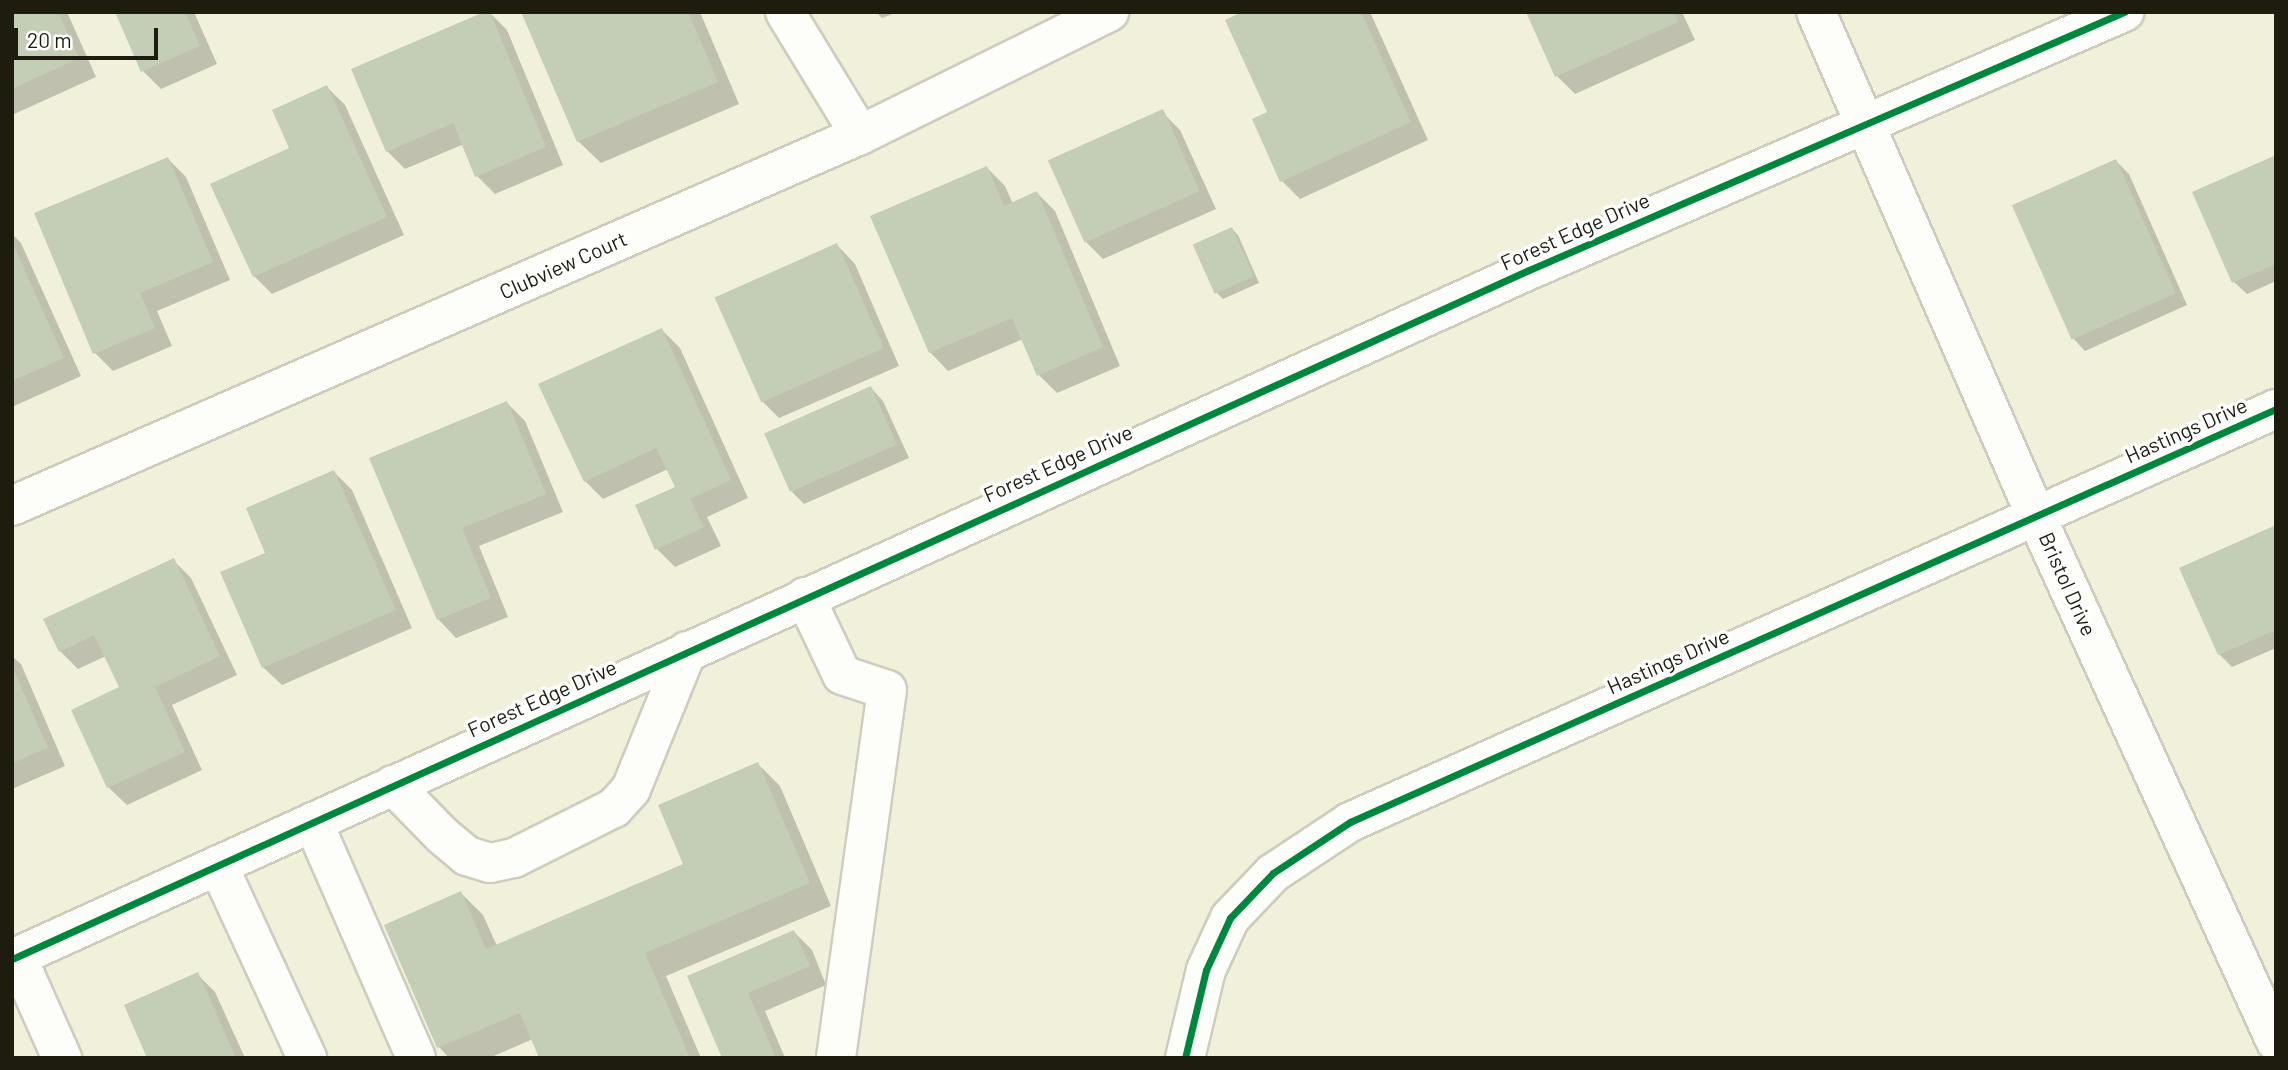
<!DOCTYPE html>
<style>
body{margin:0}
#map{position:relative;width:2288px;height:1070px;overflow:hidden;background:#f1f0db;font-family:Barlow,sans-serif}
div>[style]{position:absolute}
.shadow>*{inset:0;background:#0003}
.building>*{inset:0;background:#c4ceb7;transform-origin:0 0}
.roads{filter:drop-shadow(2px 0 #cecdbd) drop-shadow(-2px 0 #cecdbd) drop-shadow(0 2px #cecdbd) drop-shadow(0 -2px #cecdbd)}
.minor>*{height:38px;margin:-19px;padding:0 19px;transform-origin:19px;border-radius:19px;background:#fdfdfa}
.cycleway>*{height:7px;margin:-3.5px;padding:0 3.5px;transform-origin:3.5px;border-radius:3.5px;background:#00873e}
span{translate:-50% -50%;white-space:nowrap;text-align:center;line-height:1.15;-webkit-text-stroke:7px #fff;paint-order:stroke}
.street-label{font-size:21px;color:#1d1c0f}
.frame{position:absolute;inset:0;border:14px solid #1d1c0f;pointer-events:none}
.scale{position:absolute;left:14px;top:28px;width:144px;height:32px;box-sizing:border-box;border:4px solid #1d1c0f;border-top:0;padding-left:9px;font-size:21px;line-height:24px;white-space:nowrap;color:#1d1c0f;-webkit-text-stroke:5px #fff;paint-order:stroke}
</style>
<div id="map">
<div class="shadow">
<div style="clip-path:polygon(12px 12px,67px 12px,96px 77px,12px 115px)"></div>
<div style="clip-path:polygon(117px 12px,194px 12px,217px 64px,161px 89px,143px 71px)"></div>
<div style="clip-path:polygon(489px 12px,507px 30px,563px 165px,495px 194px,477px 176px,464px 144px,405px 169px,387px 151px)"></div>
<div style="clip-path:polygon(523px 12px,700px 12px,739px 104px,601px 163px,578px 141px)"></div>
<div style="clip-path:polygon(876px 12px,898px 12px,882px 18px)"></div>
<div style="clip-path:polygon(1246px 12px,1370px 12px,1428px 140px,1300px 199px,1282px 181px)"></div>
<div style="clip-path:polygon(1528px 12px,1682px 12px,1695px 40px,1575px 94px,1557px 76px)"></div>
<div style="clip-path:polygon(327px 87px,345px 105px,404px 235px,272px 294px,254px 276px,291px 149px)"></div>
<div style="clip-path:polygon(1162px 112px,1180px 130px,1216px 209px,1103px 259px,1085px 241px)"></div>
<div style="clip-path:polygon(2276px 157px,2276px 281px,2247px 294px,2234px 282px)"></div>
<div style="clip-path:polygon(168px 159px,186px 177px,230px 280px,157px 311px,172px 346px,113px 371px,95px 353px)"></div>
<div style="clip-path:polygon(2116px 161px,2129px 174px,2187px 305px,2085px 351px,2073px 338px)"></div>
<div style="clip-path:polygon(987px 168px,1005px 186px,1013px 204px,1037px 193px,1055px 211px,1120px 366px,1057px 393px,1039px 375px,1023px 339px,948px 371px,930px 352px,873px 217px)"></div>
<div style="clip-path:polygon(1232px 229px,1238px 235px,1259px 283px,1223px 299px,1217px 293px)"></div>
<div style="clip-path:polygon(12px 234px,21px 243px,81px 376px,12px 407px)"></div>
<div style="clip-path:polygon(837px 245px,855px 264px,899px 366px,779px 418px,761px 400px)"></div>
<div style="clip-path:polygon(662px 330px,680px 348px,748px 498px,707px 517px,721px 546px,675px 567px,657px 549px,677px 488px,668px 469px,603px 499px,585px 481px)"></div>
<div style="clip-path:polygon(871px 388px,883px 401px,909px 458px,804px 504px,792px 492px)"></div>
<div style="clip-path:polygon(507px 403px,525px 421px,563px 512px,479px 546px,508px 617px,456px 638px,438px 619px,371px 459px)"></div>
<div style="clip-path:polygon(334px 472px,352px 490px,412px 628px,282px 685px,263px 667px,267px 554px)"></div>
<div style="clip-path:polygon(2276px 527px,2276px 648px,2232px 667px,2219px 654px)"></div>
<div style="clip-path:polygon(173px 560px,191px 578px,237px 675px,172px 705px,202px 770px,127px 805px,108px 787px,121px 688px,106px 656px,78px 669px,60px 651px)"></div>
<div style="clip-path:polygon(12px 656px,21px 664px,65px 766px,12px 789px)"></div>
<div style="clip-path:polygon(758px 764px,780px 786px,831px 906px,666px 976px,701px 1058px,541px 1058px,533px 1039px,489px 1058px,449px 1058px,439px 1047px,461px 893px,483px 915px,497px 946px,685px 865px)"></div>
<div style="clip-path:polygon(794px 932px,812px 950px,826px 985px,765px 1011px,785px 1058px,724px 1058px,689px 977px)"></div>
<div style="clip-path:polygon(197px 974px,215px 992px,245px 1058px,149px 1058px)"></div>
</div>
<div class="building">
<div style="clip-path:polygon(12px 12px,58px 12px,79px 58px,12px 89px)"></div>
<div style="clip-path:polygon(115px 12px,185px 12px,200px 46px,141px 72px)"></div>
<div style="clip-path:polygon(484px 12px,490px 12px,546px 147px,475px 177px,453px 123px,386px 152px,351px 69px)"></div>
<div style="clip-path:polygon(521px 12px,688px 12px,718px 82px,577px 142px)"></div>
<div style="clip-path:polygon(1242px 12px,1361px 12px,1411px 122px,1280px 182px,1252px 119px,1267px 112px,1225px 20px)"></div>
<div style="clip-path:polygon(1526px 12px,1674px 12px,1678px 22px,1555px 77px)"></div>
<div style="clip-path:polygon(327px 85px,387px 217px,253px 277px,210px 184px,289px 148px,272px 110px)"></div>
<div style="left:1163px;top:109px;width:90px;height:126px;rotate:66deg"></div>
<div style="clip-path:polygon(2276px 155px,2276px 264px,2232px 283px,2192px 192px)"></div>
<div style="clip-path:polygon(168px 157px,213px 262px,140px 293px,155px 328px,93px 354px,34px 213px)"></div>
<div style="left:2116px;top:159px;width:147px;height:114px;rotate:66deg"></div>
<div style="clip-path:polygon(987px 166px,1004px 206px,1037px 191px,1103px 347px,1037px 376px,1012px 318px,929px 353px,870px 216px)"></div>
<div style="left:1232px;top:227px;width:54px;height:43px;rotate:66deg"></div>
<div style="clip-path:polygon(12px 242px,64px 358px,12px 381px)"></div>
<div style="left:837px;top:243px;width:115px;height:134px;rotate:66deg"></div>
<div style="clip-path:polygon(662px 328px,731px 480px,690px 499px,704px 527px,655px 550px,635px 505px,675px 487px,656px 448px,584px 482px,538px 384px)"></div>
<div style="left:871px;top:386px;width:64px;height:117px;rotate:66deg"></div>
<div style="clip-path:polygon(507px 401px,546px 494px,462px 528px,491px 598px,437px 620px,369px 458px)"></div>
<div style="clip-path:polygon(334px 470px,396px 610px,262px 668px,220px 572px,265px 553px,246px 508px)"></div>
<div style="clip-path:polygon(2276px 525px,2276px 630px,2218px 655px,2179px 568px)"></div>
<div style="clip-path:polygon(174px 558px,220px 656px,155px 687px,185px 752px,107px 788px,71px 710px,119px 687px,94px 635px,59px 652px,43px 619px)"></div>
<div style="clip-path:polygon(12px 666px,48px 748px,12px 763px)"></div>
<div style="clip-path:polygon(758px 762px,810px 883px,645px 953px,690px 1058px,539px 1058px,520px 1013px,437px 1048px,384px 925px,461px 891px,486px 949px,683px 864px,658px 805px)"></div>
<div style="clip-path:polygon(794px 930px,810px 966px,748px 993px,776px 1058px,722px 1058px,687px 976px)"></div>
<div style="clip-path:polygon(198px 972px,236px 1058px,147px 1058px,124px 1005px)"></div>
</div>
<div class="roads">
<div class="minor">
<div style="left:785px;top:12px;width:144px;rotate:58.6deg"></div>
<div style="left:1816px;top:12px;width:550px;rotate:66.42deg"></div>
<div style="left:2036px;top:516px;width:578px;rotate:65.47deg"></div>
<div style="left:12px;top:506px;width:926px;rotate:-23.63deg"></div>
<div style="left:860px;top:135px;width:278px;rotate:-26.3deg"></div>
<div style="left:805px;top:597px;width:86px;rotate:64.6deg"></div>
<div style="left:842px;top:675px;width:47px;rotate:18.4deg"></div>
<div style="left:887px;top:690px;width:372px;rotate:97.9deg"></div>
<div style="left:393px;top:785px;width:71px;rotate:45.6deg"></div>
<div style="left:443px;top:836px;width:31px;rotate:40deg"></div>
<div style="left:467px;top:856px;width:24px;rotate:17deg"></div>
<div style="left:490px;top:863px;width:25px;rotate:-12deg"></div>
<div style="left:514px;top:858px;width:112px;rotate:-26.6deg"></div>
<div style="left:614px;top:808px;width:25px;rotate:-48deg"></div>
<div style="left:631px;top:789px;width:149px;rotate:-67.9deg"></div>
<div style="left:313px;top:822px;width:257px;rotate:66.4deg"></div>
<div style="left:218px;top:865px;width:213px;rotate:65.2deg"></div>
<div style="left:17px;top:957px;width:111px;rotate:66deg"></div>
<div style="left:12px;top:959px;width:1666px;rotate:-24.43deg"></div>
<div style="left:1529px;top:270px;width:649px;rotate:-23.44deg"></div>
<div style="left:1185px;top:1058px;width:90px;rotate:-76.6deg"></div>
<div style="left:1206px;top:970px;width:57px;rotate:-65.2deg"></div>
<div style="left:1230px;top:918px;width:62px;rotate:-46.3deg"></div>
<div style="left:1273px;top:873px;width:92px;rotate:-33.5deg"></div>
<div style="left:1350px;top:822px;width:1014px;rotate:-24.04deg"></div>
</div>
</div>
<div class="cycleway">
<div style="left:12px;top:959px;width:1666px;rotate:-24.43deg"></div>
<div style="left:1529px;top:270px;width:649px;rotate:-23.44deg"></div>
<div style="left:1185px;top:1058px;width:90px;rotate:-76.6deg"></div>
<div style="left:1206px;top:970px;width:57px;rotate:-65.2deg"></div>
<div style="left:1230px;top:918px;width:62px;rotate:-46.3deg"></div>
<div style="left:1273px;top:873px;width:92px;rotate:-33.5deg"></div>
<div style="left:1350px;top:822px;width:1014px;rotate:-24.04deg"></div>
</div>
<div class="street-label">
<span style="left:1575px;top:231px;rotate:-24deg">Forest Edge Drive</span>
<span style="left:563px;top:265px;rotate:-24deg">Clubview Court</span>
<span style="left:2186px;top:430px;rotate:-24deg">Hastings Drive</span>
<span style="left:1058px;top:463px;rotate:-24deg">Forest Edge Drive</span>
<span style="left:2068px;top:584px;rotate:66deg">Bristol Drive</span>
<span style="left:1668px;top:661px;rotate:-24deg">Hastings Drive</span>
<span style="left:542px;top:698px;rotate:-24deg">Forest Edge Drive</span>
</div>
<div class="frame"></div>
<div class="scale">20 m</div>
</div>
